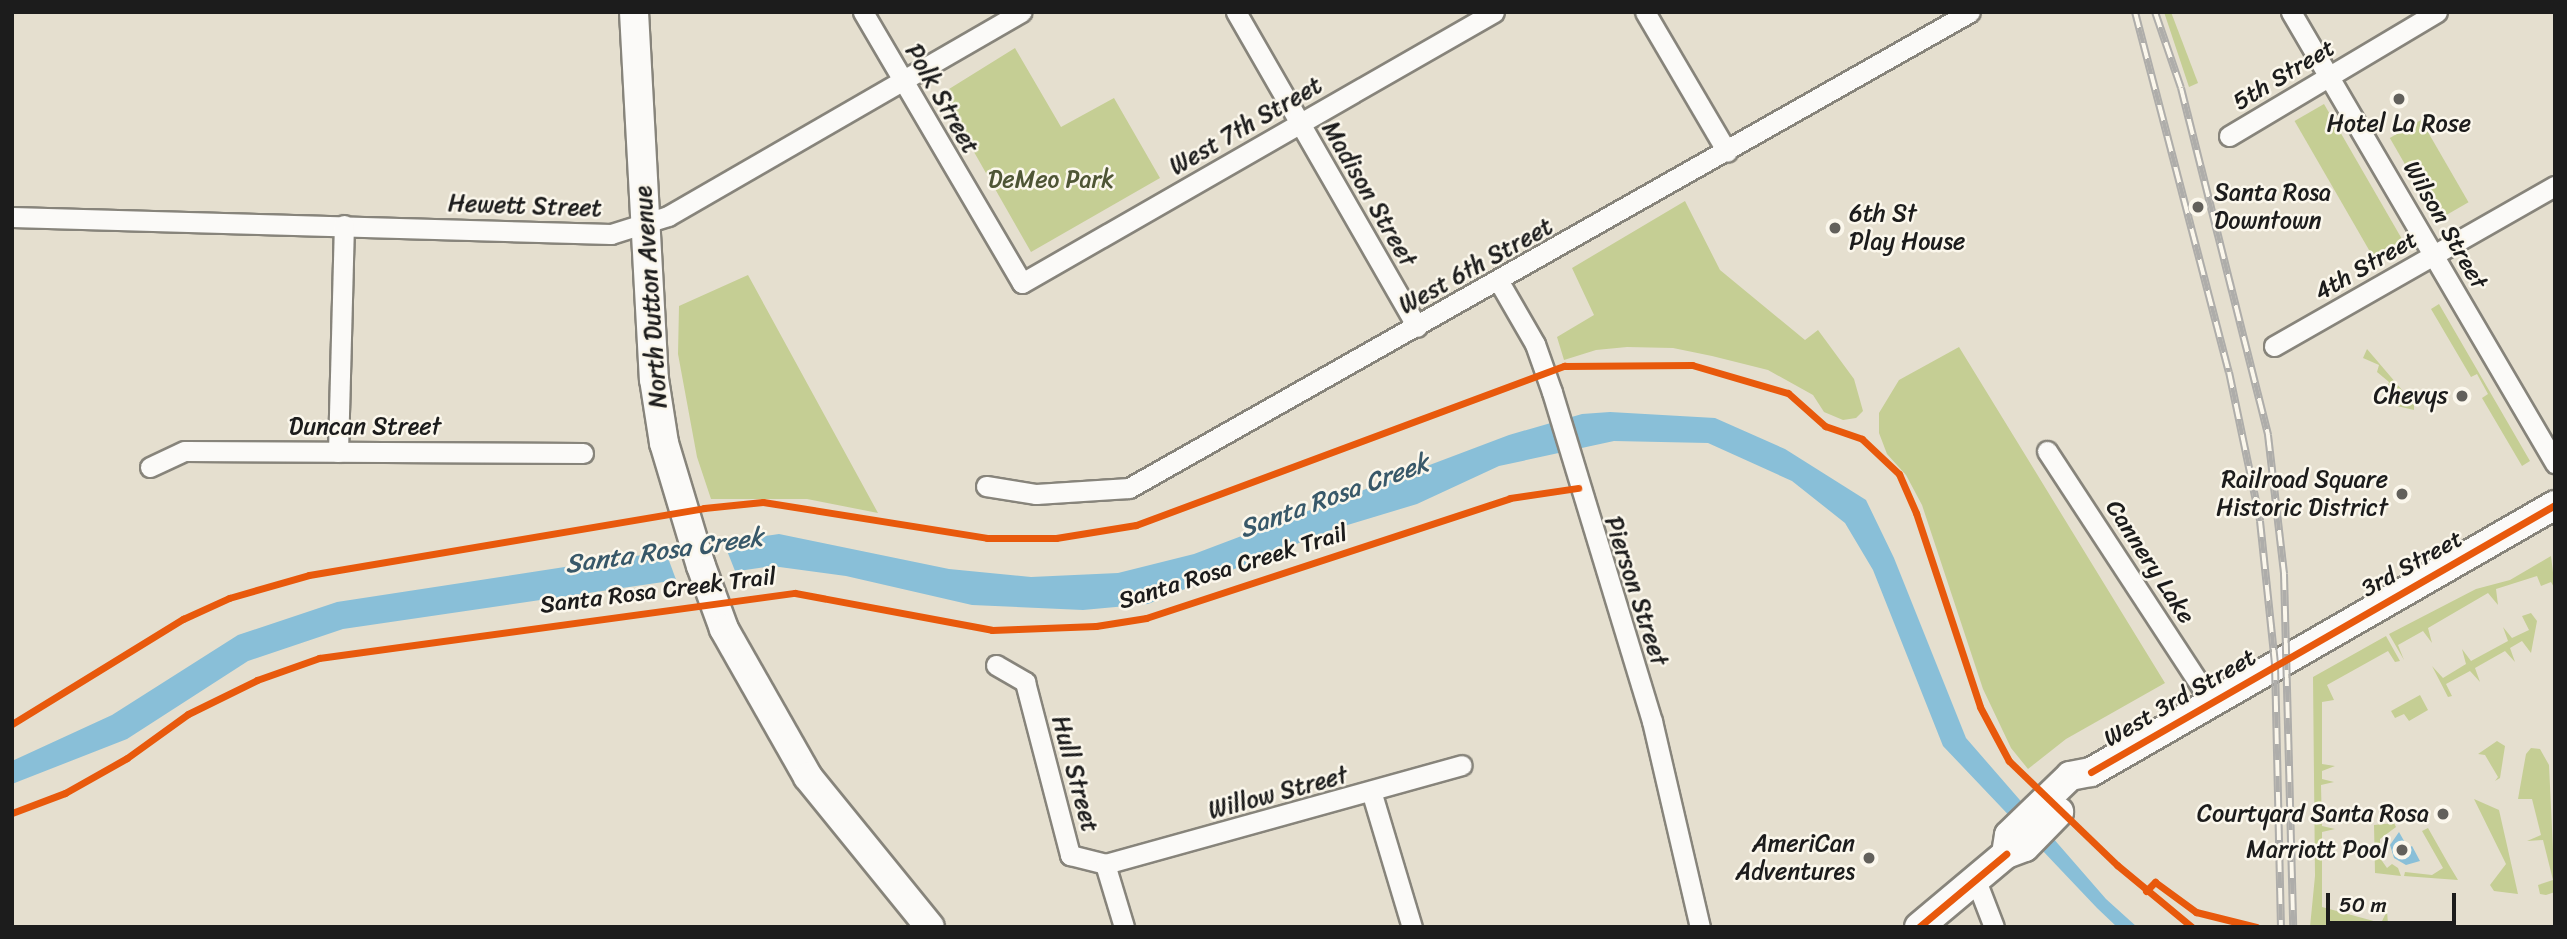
<!DOCTYPE html>
<style>
body{margin:0}
#map{position:relative;width:2567px;height:939px;overflow:hidden;background:#e5dfcf;font-family:Sriracha,sans-serif}
div>[style]{position:absolute}
.green>*{inset:0;background:#c5ce94;transform-origin:0 0}
.water>*{inset:0;background:#89bfd8}
.pier>*{inset:0;background:#e5dfcf}
.roads{filter:drop-shadow(2px 0 #87847b) drop-shadow(-2px 0 #87847b) drop-shadow(0 2px #87847b) drop-shadow(0 -2px #87847b)}
.minor>*{height:19px;margin:-9.5px;padding:0 9.5px;transform-origin:9.5px;border-radius:9.5px;background:#fbfaf8}
.secondary>*{height:28px;margin:-14px;padding:0 14px;transform-origin:14px;border-radius:14px;background:#fbfaf8}
.rail>*{height:8px;margin-top:-4px;transform-origin:0;background:repeating-linear-gradient(90deg,#fbf7ec 0 16px,#aeadaa 0 32px);box-sizing:border-box;border-block:2px solid #aeadaa}
.cycleway>*{height:7px;margin:-3.5px;padding:0 3.5px;transform-origin:3.5px;border-radius:3.5px;background:#e8590c}
.dots>*{width:19px;height:19px;translate:-50% -50%;box-sizing:border-box;border:4px solid #fbf7ec;border-radius:50%}
span{translate:-50% -50%;white-space:nowrap;text-align:center;line-height:1.15;-webkit-text-stroke:5px #fbf7ec;paint-order:stroke}
.street-label{font-size:24px;color:#1c1c1c}
.poi-label{font-size:24px;color:#1c1c1c}
.left{translate:0 -50%;text-align:left}
.right{translate:-100% -50%;text-align:right}
.park-label{font-size:24px;color:#4e5535}
.water-label{font-size:26px;color:#385869;font-style:italic}
.frame{position:absolute;inset:0;border:14px solid #1c1c1c;pointer-events:none}
.scale{position:absolute;left:2326px;top:893px;width:130px;height:32px;box-sizing:border-box;border:4px solid #1c1c1c;border-top:0;padding-left:9px;font-size:21px;line-height:24px;white-space:nowrap;color:#1c1c1c;-webkit-text-stroke:5px #fbf7ec;paint-order:stroke}
</style>
<div id="map">
<div class="green">
<div style="clip-path:polygon(2164px 12px,2171px 12px,2198px 83px,2189px 87px)"></div>
<div style="clip-path:polygon(1015px 48px,1061px 127px,1114px 98px,1160px 178px,1031px 252px,941px 94px)"></div>
<div style="left:2324px;top:104px;width:159px;height:34px;rotate:60deg"></div>
<div style="left:2421px;top:120px;width:95px;height:36px;rotate:60deg"></div>
<div style="clip-path:polygon(1685px 201px,1720px 270px,1805px 340px,1818px 330px,1854px 379px,1863px 411px,1856px 418px,1843px 420px,1824px 412px,1813px 395px,1768px 370px,1712px 356px,1673px 348px,1627px 347px,1596px 350px,1564px 360px,1557px 337px,1594px 315px,1572px 268px)"></div>
<div style="clip-path:polygon(748px 275px,878px 513px,807px 499px,711px 499px,697px 457px,678px 354px,679px 306px)"></div>
<div style="clip-path:polygon(2439px 304px,2530px 461px,2522px 466px,2482px 398px,2488px 394px,2477px 374px,2471px 377px,2431px 309px)"></div>
<div style="clip-path:polygon(1959px 347px,2165px 683px,2066px 739px,2028px 769px,2011px 748px,1983px 689px,1922px 505px,1906px 475px,1887px 454px,1879px 433px,1879px 413px,1899px 380px)"></div>
<div style="clip-path:polygon(2367px 349px,2414px 404px,2414px 410px,2397px 406px,2399px 399px,2387px 389px,2389px 382px,2377px 372px,2379px 365px,2363px 358px)"></div>
<div style="clip-path:polygon(2551px 556px,2555px 589px,2551px 582px,2541px 586px,2537px 576px,2496px 589px,2498px 605px,2488px 593px,2428px 628px,2432px 643px,2423px 631px,2398px 645px,2404px 660px,2389px 634px,2476px 589px,2510px 580px)"></div>
<div style="clip-path:polygon(2531px 613px,2537px 621px,2531px 653px,2522px 641px,2510px 648px,2515px 662px,2505px 651px,2475px 668px,2480px 682px,2470px 671px,2446px 684px,2452px 696px,2448px 697px,2432px 666px,2443px 678px,2466px 664px,2462px 649px,2471px 661px,2508px 641px,2503px 627px,2512px 638px,2529px 630px,2522px 616px)"></div>
<div style="clip-path:polygon(2386px 636px,2400px 661px,2395px 662px,2388px 651px,2327px 685px,2334px 700px,2322px 702px,2322px 764px,2335px 766px,2322px 771px,2322px 779px,2334px 782px,2321px 785px,2322px 826px,2335px 829px,2322px 832px,2322px 907px,2381px 923px,2387px 911px,2388px 924px,2405px 927px,2310px 927px,2315px 876px,2313px 677px)"></div>
<div style="clip-path:polygon(2420px 695px,2428px 710px,2409px 721px,2404px 714px,2395px 718px,2391px 711px)"></div>
<div style="clip-path:polygon(2497px 741px,2505px 746px,2500px 778px,2495px 781px,2498px 777px,2485px 755px,2478px 754px)"></div>
<div style="clip-path:polygon(2531px 748px,2540px 749px,2549px 765px,2555px 892px,2546px 895px,2540px 894px,2538px 885px,2553px 880px,2543px 840px,2527px 841px,2541px 835px,2532px 799px,2518px 799px,2526px 754px)"></div>
<div style="clip-path:polygon(2474px 799px,2499px 810px,2518px 894px,2494px 891px,2490px 885px,2506px 864px)"></div>
<div style="clip-path:polygon(2394px 823px,2396px 827px,2380px 839px,2380px 858px,2387px 868px,2392px 864px,2398px 868px,2401px 876px,2375px 873px,2374px 825px)"></div>
<div style="clip-path:polygon(2428px 828px,2449px 865px,2458px 880px,2404px 876px,2405px 872px,2432px 875px,2443px 868px,2422px 831px)"></div>
</div>
<div class="water">
<div style="clip-path:polygon(1610px 412px,1715px 418px,1785px 449px,1866px 500px,1894px 558px,1966px 738px,2106px 899px,2137px 927px,2117px 927px,2097px 908px,1943px 746px,1873px 570px,1845px 523px,1792px 481px,1708px 443px,1614px 441px,1499px 466px,1417px 504px,1331px 530px,1148px 604px,1083px 610px,972px 605px,846px 576px,772px 566px,343px 629px,248px 661px,127px 739px,12px 784px,12px 761px,112px 715px,238px 635px,337px 602px,779px 534px,949px 569px,1031px 577px,1118px 573px,1194px 554px,1509px 435px,1582px 414px)"></div>
<div style="clip-path:polygon(2399px 832px,2408px 848px,2412px 846px,2420px 861px,2406px 865px,2394px 858px,2390px 845px)"></div>
</div>
<div class="pier">
<div style="clip-path:polygon(722px 538px,737px 576px,678px 585px,664px 547px)"></div>
</div>
<div class="roads">
<div class="minor">
<div style="left:863px;top:12px;width:314px;rotate:59.6deg"></div>
<div style="left:1022px;top:283px;width:544px;rotate:-29.86deg"></div>
<div style="left:1236px;top:12px;width:363px;rotate:60.1deg"></div>
<div style="left:1645px;top:12px;width:162px;rotate:59.6deg"></div>
<div style="left:2291px;top:12px;width:523px;rotate:59.66deg"></div>
<div style="left:2229px;top:136px;width:242px;rotate:-30.8deg"></div>
<div style="left:12px;top:217px;width:599px;rotate:1.63deg"></div>
<div style="left:611px;top:234px;width:60px;rotate:-17.5deg"></div>
<div style="left:668px;top:216px;width:408px;rotate:-30deg"></div>
<div style="left:1498px;top:280px;width:74px;rotate:60deg"></div>
<div style="left:1535px;top:344px;width:51px;rotate:70.5deg"></div>
<div style="left:1552px;top:392px;width:344px;rotate:73.1deg"></div>
<div style="left:1652px;top:721px;width:212px;rotate:76.9deg"></div>
<div style="left:2274px;top:346px;width:323px;rotate:-29.7deg"></div>
<div style="left:2047px;top:451px;width:298px;rotate:56.8deg"></div>
<div style="left:338px;top:452px;width:227px;rotate:-88.5deg"></div>
<div style="left:150px;top:467px;width:38px;rotate:-25deg"></div>
<div style="left:185px;top:451px;width:398px;rotate:0.3deg"></div>
<div style="left:986px;top:486px;width:51px;rotate:9.1deg"></div>
<div style="left:1036px;top:494px;width:93px;rotate:-3.7deg"></div>
<div style="left:1129px;top:488px;width:966px;rotate:-29.51deg"></div>
<div style="left:996px;top:665px;width:34px;rotate:30deg"></div>
<div style="left:1025px;top:682px;width:179px;rotate:75.4deg"></div>
<div style="left:1070px;top:855px;width:36px;rotate:14deg"></div>
<div style="left:1105px;top:864px;width:66px;rotate:73.2deg"></div>
<div style="left:1372px;top:794px;width:139px;rotate:73.3deg"></div>
<div style="left:1105px;top:864px;width:370px;rotate:-15.5deg"></div>
<div style="left:1977px;top:883px;width:47px;rotate:68.9deg"></div>
</div>
<div class="secondary">
<div style="left:634px;top:12px;width:368px;rotate:86.9deg"></div>
<div style="left:654px;top:379px;width:65px;rotate:81.1deg"></div>
<div style="left:664px;top:443px;width:128px;rotate:73.3deg"></div>
<div style="left:701px;top:566px;width:67px;rotate:69.9deg"></div>
<div style="left:724px;top:629px;width:170px;rotate:60.4deg"></div>
<div style="left:808px;top:777px;width:193px;rotate:50.9deg"></div>
<div style="left:2006px;top:854px;width:19px;rotate:-81deg"></div>
<div style="left:2009px;top:835px;width:85px;rotate:-44deg"></div>
<div style="left:2070px;top:776px;width:21px;rotate:-11deg"></div>
<div style="left:2091px;top:772px;width:535px;rotate:-29.92deg"></div>
<div style="left:1919px;top:927px;width:114px;rotate:-40deg"></div>
<div style="left:2006px;top:854px;width:20px;rotate:-20deg"></div>
<div style="left:2025px;top:847px;width:49px;rotate:-45.8deg"></div>
</div>
</div>
<div class="rail">
<div style="left:2135px;top:12px;width:372px;rotate:75.4deg"></div>
<div style="left:2229px;top:372px;width:152px;rotate:78.2deg"></div>
<div style="left:2260px;top:521px;width:144px;rotate:84deg"></div>
<div style="left:2275px;top:664px;width:263px;rotate:88.7deg"></div>
<div style="left:2155px;top:12px;width:80px;rotate:71.1deg"></div>
<div style="left:2181px;top:88px;width:358px;rotate:75.9deg"></div>
<div style="left:2268px;top:435px;width:140px;rotate:83.4deg"></div>
<div style="left:2284px;top:574px;width:353px;rotate:88.5deg"></div>
</div>
<div class="cycleway">
<div style="left:12px;top:724px;width:201px;rotate:-31.6deg"></div>
<div style="left:183px;top:619px;width:51px;rotate:-24.5deg"></div>
<div style="left:229px;top:598px;width:83px;rotate:-16deg"></div>
<div style="left:309px;top:575px;width:401px;rotate:-9.6deg"></div>
<div style="left:704px;top:508px;width:59px;rotate:-5.8deg"></div>
<div style="left:763px;top:502px;width:227px;rotate:9.1deg"></div>
<div style="left:987px;top:538px;width:69px"></div>
<div style="left:1056px;top:538px;width:81px;rotate:-9.2deg"></div>
<div style="left:1136px;top:525px;width:457px;rotate:-20.4deg"></div>
<div style="left:1564px;top:366px;width:128px;rotate:-0.4deg"></div>
<div style="left:1692px;top:365px;width:100px;rotate:16.3deg"></div>
<div style="left:1788px;top:393px;width:50px;rotate:41.7deg"></div>
<div style="left:1825px;top:426px;width:39px;rotate:19deg"></div>
<div style="left:1862px;top:439px;width:51px;rotate:43.4deg"></div>
<div style="left:1899px;top:474px;width:43px;rotate:66.4deg"></div>
<div style="left:1916px;top:513px;width:204px;rotate:71.7deg"></div>
<div style="left:1980px;top:707px;width:61px;rotate:61.8deg"></div>
<div style="left:2009px;top:761px;width:150px;rotate:43.9deg"></div>
<div style="left:2117px;top:865px;width:97px;rotate:39.6deg"></div>
<div style="left:2091px;top:772px;width:535px;rotate:-29.92deg"></div>
<div style="left:12px;top:813px;width:57px;rotate:-20.7deg"></div>
<div style="left:65px;top:793px;width:71px;rotate:-29.4deg"></div>
<div style="left:127px;top:758px;width:75px;rotate:-35.8deg"></div>
<div style="left:188px;top:714px;width:77px;rotate:-26.2deg"></div>
<div style="left:257px;top:680px;width:66px;rotate:-19.5deg"></div>
<div style="left:319px;top:658px;width:480px;rotate:-7.8deg"></div>
<div style="left:795px;top:593px;width:200px;rotate:10.6deg"></div>
<div style="left:992px;top:630px;width:104px;rotate:-2.2deg"></div>
<div style="left:1096px;top:626px;width:51px;rotate:-9.1deg"></div>
<div style="left:1146px;top:618px;width:383px;rotate:-18.2deg"></div>
<div style="left:1510px;top:498px;width:69px;rotate:-8.4deg"></div>
<div style="left:2146px;top:891px;width:13px;rotate:-45deg"></div>
<div style="left:2155px;top:882px;width:51px;rotate:36.2deg"></div>
<div style="left:2196px;top:912px;width:62px;rotate:14deg"></div>
<div style="left:1919px;top:927px;width:114px;rotate:-40deg"></div>
</div>
<div class="dots">
<div style="left:2399px;top:99px;background:#62605b"></div>
<div style="left:2198px;top:207px;background:#62605b"></div>
<div style="left:1835px;top:228px;background:#62605b"></div>
<div style="left:2462px;top:396px;background:#62605b"></div>
<div style="left:2402px;top:494px;background:#62605b"></div>
<div style="left:2443px;top:814px;background:#62605b"></div>
<div style="left:2402px;top:850px;background:#62605b"></div>
<div style="left:1869px;top:858px;background:#62605b"></div>
</div>
<div class="street-label">
<span style="left:2284px;top:75px;rotate:-31deg">5th Street</span>
<span style="left:942px;top:99px;rotate:60deg">Polk Street</span>
<span style="left:1246px;top:126px;rotate:-30deg">West 7th Street</span>
<span style="left:1369px;top:194px;rotate:60deg">Madison Street</span>
<span style="left:525px;top:206px;rotate:2deg">Hewett Street</span>
<span style="left:2445px;top:225px;rotate:60deg">Wilson Street</span>
<span style="left:1476px;top:266px;rotate:-29deg">West 6th Street</span>
<span style="left:2366px;top:266px;rotate:-30deg">4th Street</span>
<span style="left:651px;top:297px;rotate:-94deg">North Dutton Avenue</span>
<span style="left:365px;top:427px">Duncan Street</span>
<span style="left:2150px;top:562px;rotate:57deg">Cannery Lake</span>
<span style="left:2412px;top:564px;rotate:-29deg">3rd Street</span>
<span style="left:1233px;top:567px;rotate:-17deg">Santa Rosa Creek Trail</span>
<span style="left:658px;top:591px;rotate:-7deg">Santa Rosa Creek Trail</span>
<span style="left:1636px;top:591px;rotate:72deg">Pierson Street</span>
<span style="left:2180px;top:698px;rotate:-30deg">West 3rd Street</span>
<span style="left:1075px;top:774px;rotate:75deg">Hull Street</span>
<span style="left:1278px;top:793px;rotate:-15deg">Willow Street</span>
</div>
<div class="poi-label">
<span style="left:2399px;top:124px">Hotel La Rose</span>
<span class="left" style="left:2214px;top:207px">Santa Rosa<br>Downtown</span>
<span class="left" style="left:1849px;top:228px">6th St<br>Play House</span>
<span class="right" style="left:2448px;top:396px">Chevys</span>
<span class="right" style="left:2388px;top:494px">Railroad Square<br>Historic District</span>
<span class="right" style="left:2429px;top:814px">Courtyard Santa Rosa</span>
<span class="right" style="left:1855px;top:858px">AmeriCan<br>Adventures</span>
<span class="right" style="left:2388px;top:850px">Marriott Pool</span>
</div>
<div class="park-label">
<span style="left:1051px;top:180px">DeMeo Park</span>
</div>
<div class="water-label">
<span style="left:1334px;top:496px;rotate:-20deg">Santa Rosa Creek</span>
<span style="left:664px;top:551px;rotate:-8deg">Santa Rosa Creek</span>
</div>
<div class="frame"></div>
<div class="scale">50 m</div>
</div>
